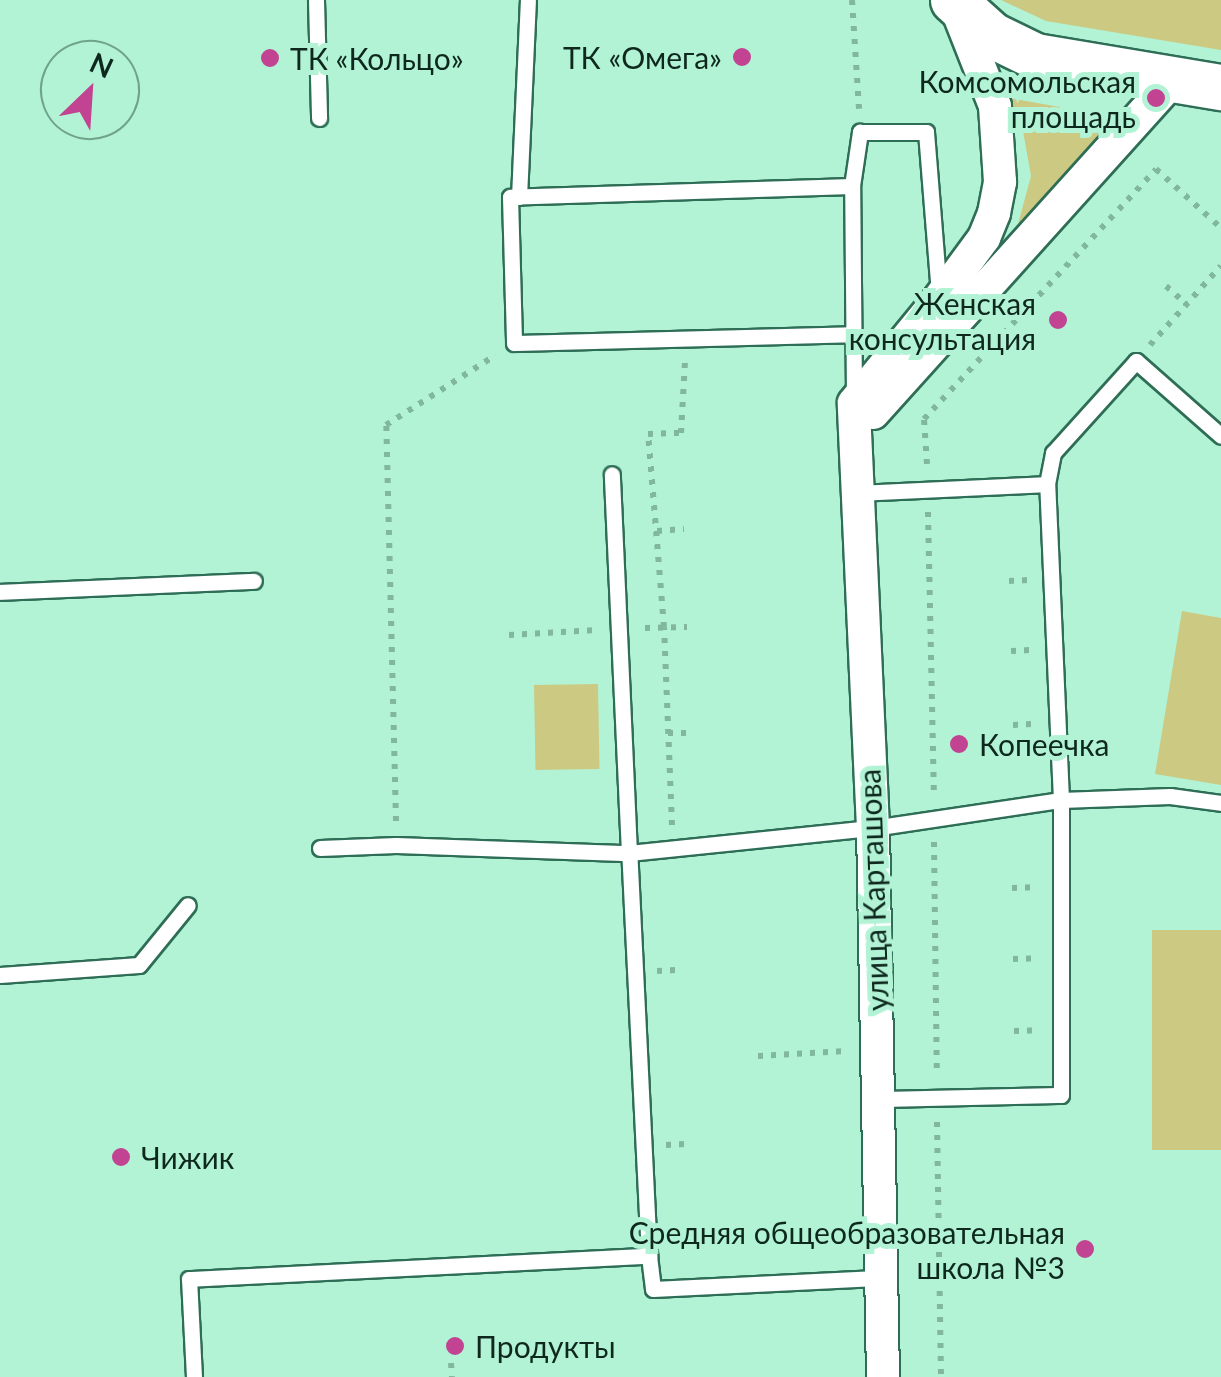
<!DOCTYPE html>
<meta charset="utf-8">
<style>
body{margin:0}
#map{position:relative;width:1221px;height:1377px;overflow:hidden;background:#b2f3d6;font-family:Lato,sans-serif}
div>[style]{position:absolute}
.green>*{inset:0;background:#ccc983;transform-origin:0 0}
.path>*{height:6px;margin-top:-3px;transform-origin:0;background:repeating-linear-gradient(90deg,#81b69f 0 5px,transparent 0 13px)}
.roads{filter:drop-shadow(2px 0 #2f6e56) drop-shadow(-2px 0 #2f6e56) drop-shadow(0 2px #2f6e56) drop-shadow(0 -2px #2f6e56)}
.lane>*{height:15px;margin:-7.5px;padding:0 7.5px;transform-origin:7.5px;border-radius:7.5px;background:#fff}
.street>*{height:32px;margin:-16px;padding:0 16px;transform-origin:16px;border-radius:16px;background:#fff}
.secondary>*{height:45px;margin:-22.5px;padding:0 22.5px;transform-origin:22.5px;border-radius:22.5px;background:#fff}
.dots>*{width:28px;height:28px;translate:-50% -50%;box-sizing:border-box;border:5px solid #b2f3d6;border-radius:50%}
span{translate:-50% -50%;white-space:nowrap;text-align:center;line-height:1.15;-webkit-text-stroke:10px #b2f3d6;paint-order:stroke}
.poi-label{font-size:30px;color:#0e281e}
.right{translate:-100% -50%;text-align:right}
.left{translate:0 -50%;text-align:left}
.street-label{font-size:30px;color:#0e281e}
.north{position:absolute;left:40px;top:40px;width:100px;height:100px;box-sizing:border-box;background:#b2f3d6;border:2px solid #70a28c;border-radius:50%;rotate:25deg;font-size:28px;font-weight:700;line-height:40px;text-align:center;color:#0e281e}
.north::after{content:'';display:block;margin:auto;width:35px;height:45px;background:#c14391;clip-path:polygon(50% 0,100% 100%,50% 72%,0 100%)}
</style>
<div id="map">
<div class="green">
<div style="clip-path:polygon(1001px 0,1221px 0,1221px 50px,1046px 21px)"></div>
<div style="clip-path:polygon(998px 96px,1121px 118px,1018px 224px,1031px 176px,1023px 131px)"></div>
<div style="clip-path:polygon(1182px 611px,1221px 618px,1221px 785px,1155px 774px)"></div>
<div style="left:598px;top:684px;width:85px;height:64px;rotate:89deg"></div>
<div style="left:1221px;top:930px;width:220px;height:69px;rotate:90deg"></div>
</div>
<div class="path">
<div style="left:852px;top:0;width:109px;rotate:86.3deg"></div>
<div style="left:1166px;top:286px;width:27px;rotate:42deg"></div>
<div style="left:1150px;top:345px;width:106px;rotate:-48.1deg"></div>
<div style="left:927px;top:464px;width:45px;rotate:-93.8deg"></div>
<div style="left:924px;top:419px;width:341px;rotate:-47.1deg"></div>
<div style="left:1156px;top:169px;width:88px;rotate:42.2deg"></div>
<div style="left:928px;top:512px;width:282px;rotate:88.8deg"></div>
<div style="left:657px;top:531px;width:27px;rotate:-4deg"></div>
<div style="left:1009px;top:581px;width:19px;rotate:-3deg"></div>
<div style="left:645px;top:628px;width:42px;rotate:-1.4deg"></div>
<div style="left:509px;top:635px;width:88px;rotate:-3.3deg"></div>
<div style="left:1011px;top:651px;width:19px;rotate:-3deg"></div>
<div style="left:1013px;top:725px;width:19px;rotate:-3deg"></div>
<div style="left:668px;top:733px;width:23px"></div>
<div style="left:396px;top:821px;width:396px;rotate:-91.4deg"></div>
<div style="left:386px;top:425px;width:130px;rotate:-32.5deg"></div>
<div style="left:672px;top:825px;width:198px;rotate:-92.3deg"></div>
<div style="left:664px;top:627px;width:194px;rotate:-94.7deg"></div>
<div style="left:648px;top:434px;width:33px;rotate:-2deg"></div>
<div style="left:681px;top:433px;width:72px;rotate:-86.8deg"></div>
<div style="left:934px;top:842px;width:232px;rotate:89.3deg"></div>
<div style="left:1012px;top:888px;width:24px;rotate:-2deg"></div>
<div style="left:1013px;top:959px;width:24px;rotate:-2deg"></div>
<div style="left:657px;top:971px;width:19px;rotate:-3deg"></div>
<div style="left:1014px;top:1031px;width:24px;rotate:-2deg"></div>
<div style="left:758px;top:1056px;width:88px;rotate:-3.3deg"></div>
<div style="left:937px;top:1122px;width:255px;rotate:89.1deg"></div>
<div style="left:666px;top:1145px;width:19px;rotate:-3deg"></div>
<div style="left:451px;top:1363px;width:14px;rotate:86deg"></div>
</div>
<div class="roads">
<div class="lane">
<div style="left:316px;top:0;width:118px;rotate:88.5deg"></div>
<div style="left:852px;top:186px;width:342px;rotate:178.2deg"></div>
<div style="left:510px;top:197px;width:146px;rotate:88.4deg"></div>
<div style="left:514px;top:343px;width:340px;rotate:-1.5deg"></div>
<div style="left:519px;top:197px;width:197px;rotate:-87.4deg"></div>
<div style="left:854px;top:395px;width:209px;rotate:-90.5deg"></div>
<div style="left:852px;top:186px;width:55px;rotate:-81.6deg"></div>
<div style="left:860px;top:132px;width:66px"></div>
<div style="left:926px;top:132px;width:164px;rotate:85.4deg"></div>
<div style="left:859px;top:493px;width:188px;rotate:-2.7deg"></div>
<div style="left:0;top:592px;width:254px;rotate:-2.5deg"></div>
<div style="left:320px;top:848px;width:76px;rotate:-2.3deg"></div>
<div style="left:396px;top:845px;width:233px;rotate:2deg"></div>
<div style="left:629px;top:853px;width:379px;rotate:-92.6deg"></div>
<div style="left:0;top:975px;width:139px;rotate:-4.1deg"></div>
<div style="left:139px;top:965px;width:77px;rotate:-50.8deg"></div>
<div style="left:879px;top:1099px;width:182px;rotate:-1.3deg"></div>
<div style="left:1061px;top:1095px;width:295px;rotate:-90deg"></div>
<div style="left:1061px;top:800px;width:316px;rotate:-92.5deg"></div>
<div style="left:1047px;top:484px;width:32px;rotate:-79deg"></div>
<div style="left:1053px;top:453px;width:124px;rotate:-47.9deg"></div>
<div style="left:1136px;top:361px;width:113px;rotate:41.4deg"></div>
<div style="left:649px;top:1256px;width:33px;rotate:83deg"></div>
<div style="left:653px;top:1289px;width:229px;rotate:-2.8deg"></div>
<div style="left:194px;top:1377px;width:98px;rotate:-92.9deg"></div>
<div style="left:189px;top:1279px;width:461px;rotate:-2.9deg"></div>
<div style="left:649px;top:1256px;width:403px;rotate:-92.8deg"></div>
<div style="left:629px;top:853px;width:245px;rotate:-5.9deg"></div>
<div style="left:873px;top:828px;width:190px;rotate:-8.5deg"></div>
<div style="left:1061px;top:800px;width:109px;rotate:-2.1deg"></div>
<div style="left:1170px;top:796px;width:51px;rotate:7.8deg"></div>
</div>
<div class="street">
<div style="left:873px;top:413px;width:450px;rotate:-48deg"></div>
<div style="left:883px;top:1377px;width:549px;rotate:-91.04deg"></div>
<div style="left:873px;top:828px;width:425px;rotate:-92.6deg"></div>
<div style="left:854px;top:403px;width:134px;rotate:-50.7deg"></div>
<div style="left:939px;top:299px;width:76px;rotate:-53.6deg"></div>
<div style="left:984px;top:238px;width:27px;rotate:-68deg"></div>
<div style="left:994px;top:213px;width:32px;rotate:-79deg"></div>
<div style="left:1000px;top:182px;width:76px;rotate:-93.8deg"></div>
<div style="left:995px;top:106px;width:106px;rotate:-111.5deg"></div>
</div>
<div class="secondary">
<div style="left:953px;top:0;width:52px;rotate:41.9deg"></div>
<div style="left:992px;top:35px;width:48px;rotate:26deg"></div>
<div style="left:1035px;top:56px;width:189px;rotate:9.5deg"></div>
</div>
</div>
<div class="dots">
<div style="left:742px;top:57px;background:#c14391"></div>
<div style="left:270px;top:58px;background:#c14391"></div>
<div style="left:1156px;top:98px;background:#c14391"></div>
<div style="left:1058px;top:320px;background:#c14391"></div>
<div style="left:959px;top:744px;background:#c14391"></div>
<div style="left:121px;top:1157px;background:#c14391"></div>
<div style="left:1085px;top:1249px;background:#c14391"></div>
<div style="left:455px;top:1346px;background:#c14391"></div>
</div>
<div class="poi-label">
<span class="right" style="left:722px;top:57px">ТК «Омега»</span>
<span class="left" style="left:290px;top:58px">ТК «Кольцо»</span>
<span class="right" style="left:1136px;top:98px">Комсомольская<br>площадь</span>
<span class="right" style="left:1036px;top:320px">Женская<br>консультация</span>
<span class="left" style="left:979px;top:744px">Копеечка</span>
<span class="left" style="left:141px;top:1157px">Чижик</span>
<span class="right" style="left:1065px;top:1249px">Средняя общеобразовательная<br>школа №3</span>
<span class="left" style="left:475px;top:1346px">Продукты</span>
</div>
<div class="street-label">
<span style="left:873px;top:890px;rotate:-92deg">улица Карташова</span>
</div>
<div class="north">N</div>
</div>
